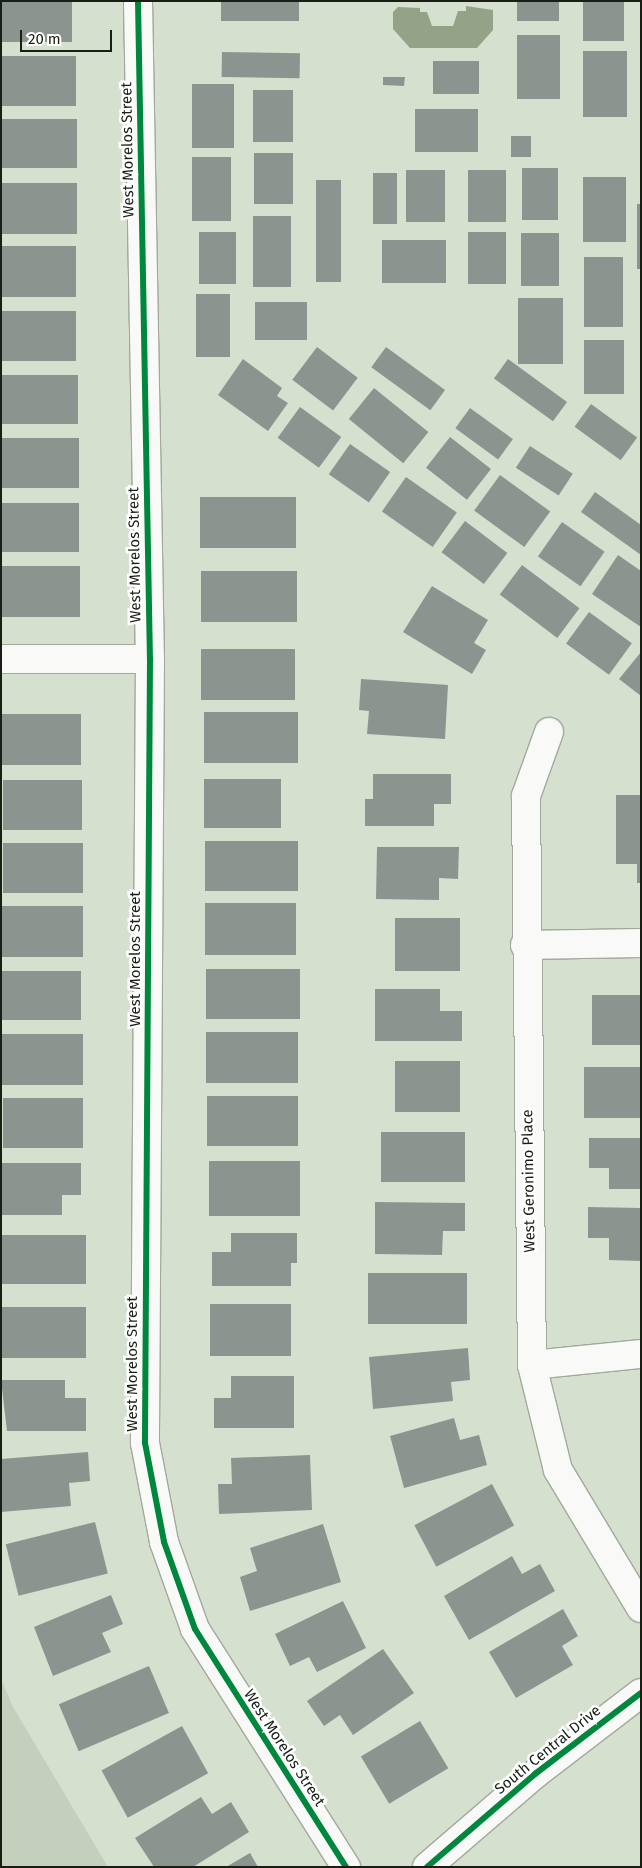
<!DOCTYPE html>
<style>
body{margin:0}
#map{position:relative;width:642px;height:1868px;overflow:hidden;background:#d6e0cf;font-family:"Fira Sans",sans-serif}
div>[style]{position:absolute}
.green>*{inset:0;background:#c4cfbc}
.water>*{inset:0;background:#94a388}
.building>*{inset:0;background:#8c9490;transform-origin:0 0}
.roads{filter:drop-shadow(1px 0 #a2a99c) drop-shadow(-1px 0 #a2a99c) drop-shadow(0 1px #a2a99c) drop-shadow(0 -1px #a2a99c)}
.minor>*{height:28px;margin:-14px;padding:0 14px;transform-origin:14px;border-radius:14px;background:#f9faf8}
.cycleway>*{height:6px;margin:-3px;padding:0 3px;transform-origin:3px;border-radius:3px;background:#00873e}
span{translate:-50% -50%;white-space:nowrap;text-align:center;line-height:1.15;-webkit-text-stroke:5px #fff;paint-order:stroke}
.street-label{font-size:15px;color:#181e14}
.frame{position:absolute;inset:0;border:2px solid #181e14;pointer-events:none}
.scale{position:absolute;left:20px;top:30px;width:92px;height:22px;box-sizing:border-box;border:2px solid #181e14;border-top:0;padding-left:6px;font-size:15px;line-height:18px;white-space:nowrap;color:#181e14;-webkit-text-stroke:4px #fff;paint-order:stroke}
</style>
<div id="map">
<div class="green">
<div style="clip-path:polygon(1px 1679px,13px 1707px,108px 1867px,1px 1867px)"></div>
</div>
<div class="water">
<div style="clip-path:polygon(466px 6px,493px 10px,493px 30px,477px 48px,410px 48px,393px 29px,393px 12px,398px 7px,420px 8px,420px 12px,427px 12px,432px 26px,453px 26px,458px 11px,466px 11px)"></div>
</div>
<div class="building">
<div style="left:1px;top:1px;width:71px;height:41px"></div>
<div style="left:221px;top:1px;width:78px;height:20px"></div>
<div style="left:517px;top:1px;width:42px;height:20px"></div>
<div style="left:583px;top:1px;width:41px;height:40px"></div>
<div style="left:517px;top:35px;width:43px;height:64px"></div>
<div style="left:583px;top:51px;width:44px;height:66px"></div>
<div style="left:222px;top:52px;width:78px;height:25px;rotate:1deg"></div>
<div style="left:1px;top:56px;width:75px;height:50px"></div>
<div style="left:433px;top:61px;width:46px;height:33px"></div>
<div style="clip-path:polygon(383px 77px,405px 77px,404px 86px,383px 85px)"></div>
<div style="left:192px;top:84px;width:42px;height:64px"></div>
<div style="left:253px;top:90px;width:40px;height:52px"></div>
<div style="left:415px;top:109px;width:63px;height:43px"></div>
<div style="left:1px;top:119px;width:76px;height:49px"></div>
<div style="left:511px;top:136px;width:20px;height:21px"></div>
<div style="left:254px;top:153px;width:39px;height:51px"></div>
<div style="left:192px;top:157px;width:39px;height:64px"></div>
<div style="left:522px;top:168px;width:36px;height:52px"></div>
<div style="left:406px;top:170px;width:39px;height:52px"></div>
<div style="left:468px;top:170px;width:38px;height:52px"></div>
<div style="left:373px;top:173px;width:24px;height:51px"></div>
<div style="left:583px;top:177px;width:43px;height:65px"></div>
<div style="left:316px;top:180px;width:25px;height:102px"></div>
<div style="left:1px;top:183px;width:76px;height:51px"></div>
<div style="left:637px;top:204px;width:4px;height:65px"></div>
<div style="left:253px;top:216px;width:38px;height:71px"></div>
<div style="left:199px;top:232px;width:37px;height:52px"></div>
<div style="left:468px;top:232px;width:38px;height:52px"></div>
<div style="left:521px;top:233px;width:38px;height:53px"></div>
<div style="left:382px;top:240px;width:64px;height:43px"></div>
<div style="left:1px;top:246px;width:75px;height:51px"></div>
<div style="left:584px;top:257px;width:39px;height:70px"></div>
<div style="left:196px;top:294px;width:34px;height:63px"></div>
<div style="left:518px;top:298px;width:45px;height:66px"></div>
<div style="left:255px;top:302px;width:52px;height:38px"></div>
<div style="left:1px;top:311px;width:75px;height:50px"></div>
<div style="left:584px;top:340px;width:40px;height:54px"></div>
<div style="left:317px;top:347px;width:51px;height:41px;rotate:37deg"></div>
<div style="left:386px;top:347px;width:73px;height:25px;rotate:36deg"></div>
<div style="clip-path:polygon(243px 359px,282px 388px,277px 396px,288px 403px,268px 431px,218px 395px)"></div>
<div style="left:508px;top:359px;width:73px;height:24px;rotate:36deg"></div>
<div style="left:1px;top:375px;width:77px;height:49px"></div>
<div style="left:374px;top:388px;width:70px;height:40px;rotate:39deg"></div>
<div style="left:591px;top:404px;width:57px;height:28px;rotate:36deg"></div>
<div style="left:300px;top:407px;width:51px;height:38px;rotate:36deg"></div>
<div style="left:470px;top:408px;width:53px;height:25px;rotate:36deg"></div>
<div style="left:450px;top:437px;width:52px;height:39px;rotate:38deg"></div>
<div style="left:1px;top:438px;width:78px;height:50px"></div>
<div style="left:350px;top:444px;width:49px;height:37px;rotate:35deg"></div>
<div style="left:530px;top:446px;width:51px;height:26px;rotate:33deg"></div>
<div style="left:500px;top:475px;width:62px;height:44px;rotate:36deg"></div>
<div style="left:406px;top:477px;width:62px;height:42px;rotate:35deg"></div>
<div style="clip-path:polygon(595px 492px,641px 525px,641px 555px,581px 512px)"></div>
<div style="left:200px;top:497px;width:96px;height:51px"></div>
<div style="left:1px;top:503px;width:78px;height:49px"></div>
<div style="left:465px;top:521px;width:53px;height:39px;rotate:37deg"></div>
<div style="left:562px;top:522px;width:52px;height:42px;rotate:35deg"></div>
<div style="clip-path:polygon(618px 555px,641px 571px,641px 627px,592px 594px)"></div>
<div style="left:522px;top:565px;width:72px;height:37px;rotate:37deg"></div>
<div style="left:1px;top:566px;width:79px;height:51px"></div>
<div style="left:201px;top:571px;width:96px;height:51px"></div>
<div style="clip-path:polygon(432px 586px,488px 620px,474px 643px,486px 650px,472px 674px,403px 632px)"></div>
<div style="left:589px;top:612px;width:53px;height:39px;rotate:36deg"></div>
<div style="left:201px;top:649px;width:94px;height:51px"></div>
<div style="clip-path:polygon(641px 652px,641px 696px,619px 679px)"></div>
<div style="clip-path:polygon(361px 679px,448px 685px,445px 739px,367px 734px,369px 711px,359px 710px)"></div>
<div style="left:204px;top:712px;width:94px;height:51px"></div>
<div style="left:81px;top:714px;width:51px;height:80px;rotate:90deg"></div>
<div style="clip-path:polygon(373px 774px,451px 774px,451px 804px,434px 804px,434px 826px,365px 826px,365px 799px,373px 799px)"></div>
<div style="left:204px;top:779px;width:77px;height:49px"></div>
<div style="left:3px;top:780px;width:79px;height:50px"></div>
<div style="clip-path:polygon(616px 795px,641px 795px,641px 883px,637px 883px,637px 864px,616px 864px)"></div>
<div style="left:205px;top:841px;width:93px;height:50px"></div>
<div style="left:3px;top:843px;width:80px;height:50px"></div>
<div style="clip-path:polygon(377px 847px,459px 847px,458px 879px,439px 878px,439px 900px,376px 899px)"></div>
<div style="left:205px;top:903px;width:91px;height:52px"></div>
<div style="left:83px;top:906px;width:51px;height:82px;rotate:90deg"></div>
<div style="left:395px;top:918px;width:65px;height:53px"></div>
<div style="left:206px;top:969px;width:94px;height:50px"></div>
<div style="left:1px;top:971px;width:80px;height:49px"></div>
<div style="clip-path:polygon(375px 989px,440px 989px,440px 1011px,462px 1011px,462px 1041px,375px 1041px)"></div>
<div style="left:592px;top:995px;width:49px;height:50px"></div>
<div style="left:206px;top:1032px;width:92px;height:51px"></div>
<div style="left:1px;top:1034px;width:82px;height:51px"></div>
<div style="left:395px;top:1061px;width:65px;height:51px"></div>
<div style="left:584px;top:1067px;width:57px;height:51px"></div>
<div style="left:207px;top:1096px;width:91px;height:50px"></div>
<div style="left:3px;top:1098px;width:80px;height:50px"></div>
<div style="left:381px;top:1132px;width:84px;height:50px"></div>
<div style="clip-path:polygon(589px 1138px,641px 1138px,641px 1189px,609px 1189px,609px 1168px,589px 1168px)"></div>
<div style="left:209px;top:1161px;width:91px;height:55px"></div>
<div style="clip-path:polygon(1px 1163px,81px 1163px,81px 1195px,62px 1195px,62px 1215px,1px 1215px)"></div>
<div style="clip-path:polygon(375px 1202px,465px 1203px,465px 1231px,443px 1231px,442px 1255px,375px 1254px)"></div>
<div style="clip-path:polygon(588px 1207px,641px 1208px,641px 1261px,609px 1260px,609px 1238px,588px 1238px)"></div>
<div style="clip-path:polygon(231px 1233px,297px 1233px,297px 1263px,291px 1263px,291px 1286px,212px 1286px,212px 1252px,231px 1252px)"></div>
<div style="left:1px;top:1235px;width:85px;height:49px"></div>
<div style="left:368px;top:1273px;width:99px;height:51px"></div>
<div style="left:210px;top:1304px;width:81px;height:52px"></div>
<div style="left:1px;top:1307px;width:85px;height:51px"></div>
<div style="clip-path:polygon(468px 1348px,470px 1380px,451px 1382px,453px 1401px,373px 1409px,369px 1357px)"></div>
<div style="clip-path:polygon(231px 1376px,294px 1376px,294px 1428px,214px 1428px,214px 1398px,231px 1398px)"></div>
<div style="clip-path:polygon(1px 1380px,65px 1380px,65px 1398px,86px 1398px,86px 1431px,7px 1431px)"></div>
<div style="clip-path:polygon(454px 1418px,460px 1440px,479px 1435px,487px 1465px,404px 1488px,390px 1436px)"></div>
<div style="clip-path:polygon(88px 1452px,90px 1481px,69px 1483px,71px 1506px,1px 1512px,1px 1459px)"></div>
<div style="clip-path:polygon(310px 1455px,312px 1510px,219px 1514px,218px 1484px,232px 1484px,231px 1458px)"></div>
<div style="left:492px;top:1484px;width:47px;height:88px;rotate:62deg"></div>
<div style="left:95px;top:1522px;width:53px;height:92px;rotate:76deg"></div>
<div style="clip-path:polygon(323px 1524px,341px 1582px,250px 1611px,240px 1577px,257px 1571px,250px 1548px)"></div>
<div style="clip-path:polygon(512px 1556px,522px 1574px,540px 1564px,555px 1591px,469px 1640px,444px 1596px)"></div>
<div style="clip-path:polygon(111px 1595px,123px 1624px,102px 1633px,111px 1652px,53px 1676px,34px 1627px)"></div>
<div style="clip-path:polygon(343px 1601px,366px 1648px,317px 1672px,309px 1657px,290px 1666px,275px 1634px)"></div>
<div style="clip-path:polygon(563px 1609px,578px 1636px,562px 1646px,573px 1665px,516px 1698px,489px 1652px)"></div>
<div style="clip-path:polygon(383px 1649px,414px 1693px,353px 1735px,340px 1715px,324px 1726px,307px 1701px)"></div>
<div style="left:149px;top:1666px;width:51px;height:98px;rotate:67deg"></div>
<div style="left:420px;top:1721px;width:55px;height:69px;rotate:59deg"></div>
<div style="left:182px;top:1726px;width:54px;height:92px;rotate:61deg"></div>
<div style="clip-path:polygon(201px 1797px,212px 1814px,231px 1802px,249px 1832px,193px 1867px,154px 1867px,135px 1838px)"></div>
<div style="clip-path:polygon(250px 1853px,258px 1867px,226px 1867px)"></div>
</div>
<div class="roads">
<div class="minor">
<div style="left:138px;top:1px;width:658px;rotate:88.96deg"></div>
<div style="left:150px;top:659px;width:784px;rotate:90.37deg"></div>
<div style="left:145px;top:1443px;width:101px;rotate:79.1deg"></div>
<div style="left:164px;top:1542px;width:92px;rotate:70.4deg"></div>
<div style="left:195px;top:1629px;width:282px;rotate:57.6deg"></div>
<div style="left:1px;top:659px;width:149px"></div>
<div style="left:549px;top:732px;width:68px;rotate:109.8deg"></div>
<div style="left:526px;top:796px;width:569px;rotate:89.4deg"></div>
<div style="left:532px;top:1365px;width:108px;rotate:76.1deg"></div>
<div style="left:558px;top:1470px;width:161px;rotate:59deg"></div>
<div style="left:525px;top:945px;width:116px;rotate:-1deg"></div>
<div style="left:532px;top:1365px;width:110px;rotate:-5.8deg"></div>
<div style="left:427px;top:1867px;width:143px;rotate:-40.7deg"></div>
<div style="left:535px;top:1774px;width:133px;rotate:-37.4deg"></div>
</div>
</div>
<div class="cycleway">
<div style="left:138px;top:1px;width:658px;rotate:88.96deg"></div>
<div style="left:150px;top:659px;width:784px;rotate:90.37deg"></div>
<div style="left:145px;top:1443px;width:101px;rotate:79.1deg"></div>
<div style="left:164px;top:1542px;width:92px;rotate:70.4deg"></div>
<div style="left:195px;top:1629px;width:282px;rotate:57.6deg"></div>
<div style="left:427px;top:1867px;width:143px;rotate:-40.7deg"></div>
<div style="left:535px;top:1774px;width:133px;rotate:-37.4deg"></div>
</div>
<div class="street-label">
<span style="left:128px;top:150px;rotate:-91deg">West Morelos Street</span>
<span style="left:135px;top:555px;rotate:-91deg">West Morelos Street</span>
<span style="left:136px;top:959px;rotate:-90deg">West Morelos Street</span>
<span style="left:529px;top:1181px;rotate:-91deg">West Geronimo Place</span>
<span style="left:133px;top:1364px;rotate:-90deg">West Morelos Street</span>
<span style="left:284px;top:1748px;rotate:57deg">West Morelos Street</span>
<span style="left:548px;top:1750px;rotate:-39deg">South Central Drive</span>
</div>
<div class="frame"></div>
<div class="scale">20 m</div>
</div>
